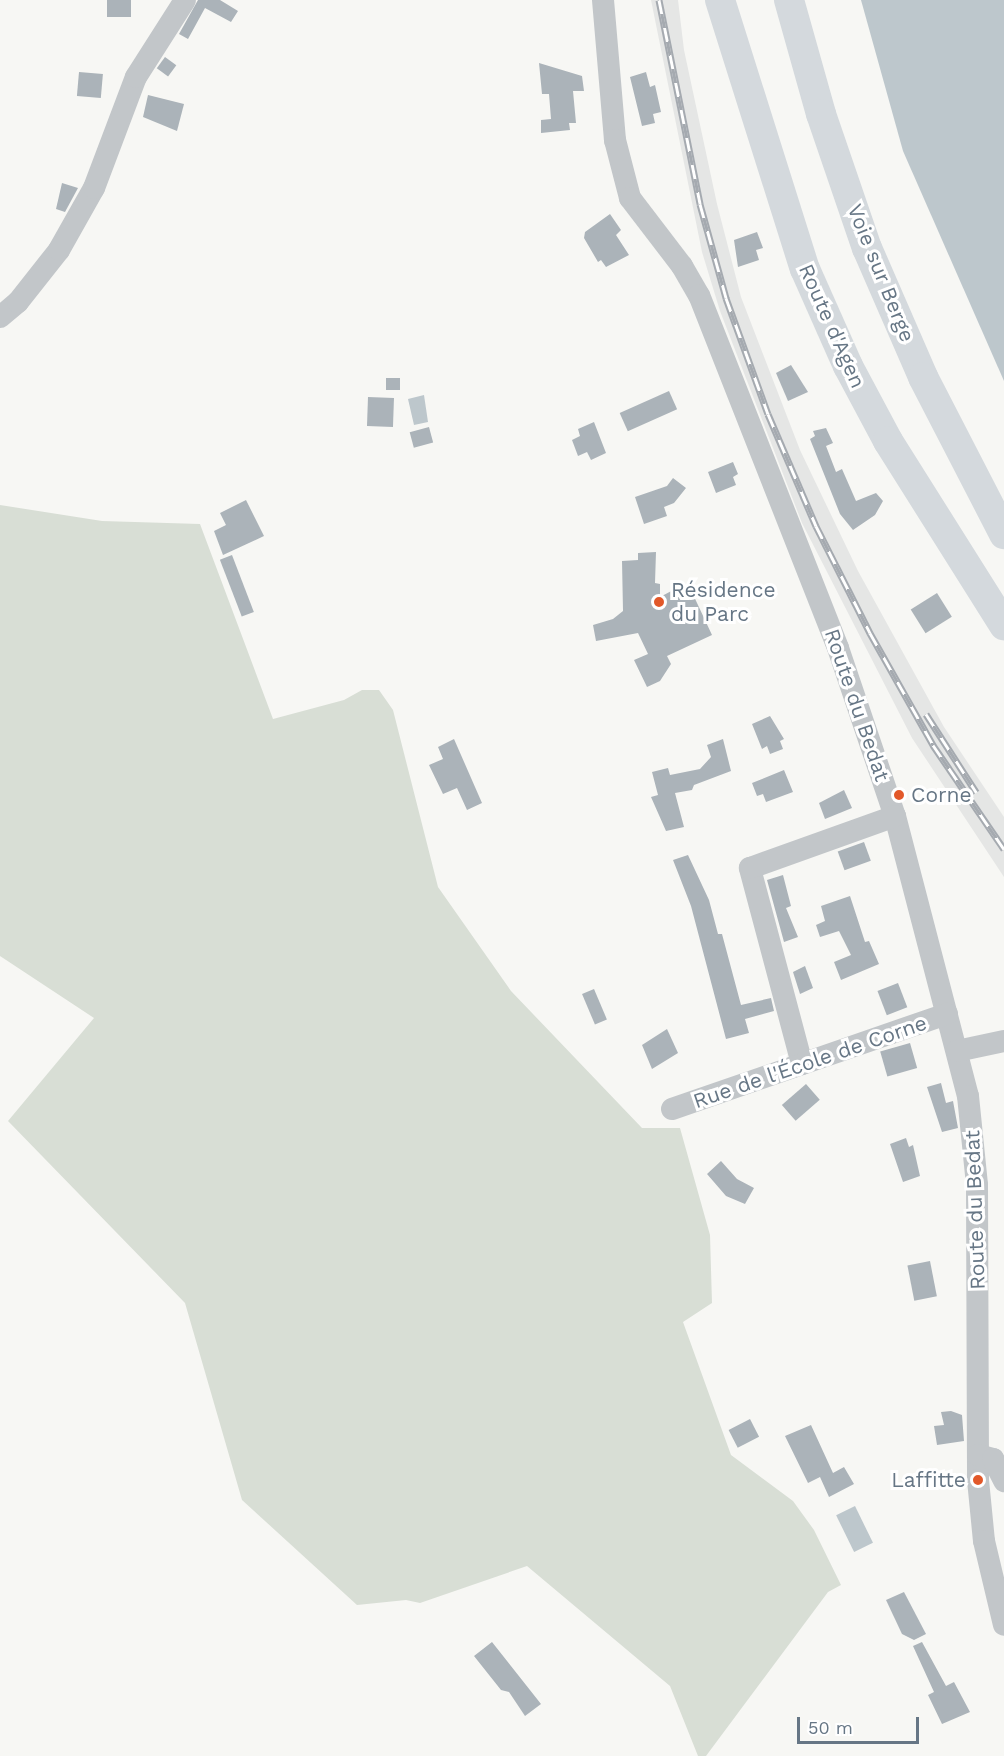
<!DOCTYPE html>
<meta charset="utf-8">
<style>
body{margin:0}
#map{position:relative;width:1004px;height:1756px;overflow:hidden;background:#f7f7f4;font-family:"Work Sans",sans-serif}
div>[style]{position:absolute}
.built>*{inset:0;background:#e5e6e5}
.green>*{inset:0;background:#d8ded5}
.water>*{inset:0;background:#bdc7cc;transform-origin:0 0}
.building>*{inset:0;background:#abb3b9;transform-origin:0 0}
.minor>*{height:22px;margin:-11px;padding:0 11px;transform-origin:11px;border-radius:11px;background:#c2c6c9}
.major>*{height:30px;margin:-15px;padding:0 15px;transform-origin:15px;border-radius:15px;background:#d4d9dd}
.rail>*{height:7px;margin-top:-3.5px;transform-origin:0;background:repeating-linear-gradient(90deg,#fff 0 14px,#a5aab0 0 28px);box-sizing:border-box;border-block:2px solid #a5aab0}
.dots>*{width:16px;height:16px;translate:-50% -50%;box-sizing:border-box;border:3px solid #fff;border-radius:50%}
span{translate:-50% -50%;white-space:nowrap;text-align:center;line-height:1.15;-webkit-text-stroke:6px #fff;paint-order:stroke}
.street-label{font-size:21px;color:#667685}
.poi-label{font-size:21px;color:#667685}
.left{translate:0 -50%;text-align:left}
.right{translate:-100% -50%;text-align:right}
.scale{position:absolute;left:797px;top:1717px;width:122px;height:27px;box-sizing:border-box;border:3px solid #667685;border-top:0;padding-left:8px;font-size:18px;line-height:21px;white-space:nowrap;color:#667685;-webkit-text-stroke:4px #fff;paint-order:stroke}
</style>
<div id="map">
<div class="built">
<div style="clip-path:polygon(651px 0,678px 0,684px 50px,717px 204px,741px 297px,800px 450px,858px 571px,944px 727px,1004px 817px,1004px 877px,912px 738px,802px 523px,720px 311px,702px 252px)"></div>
</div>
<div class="green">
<div style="clip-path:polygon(0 505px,102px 521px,200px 524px,273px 719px,344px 700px,362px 690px,379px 690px,393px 710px,438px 887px,511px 991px,642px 1128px,680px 1128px,710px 1235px,712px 1303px,683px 1322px,731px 1455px,793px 1501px,814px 1530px,841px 1585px,828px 1592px,706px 1756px,698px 1756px,670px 1686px,527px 1566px,420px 1603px,406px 1600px,357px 1605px,242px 1500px,185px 1303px,8px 1121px,94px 1018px,0 956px)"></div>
</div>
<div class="water">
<div style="clip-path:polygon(861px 0,1004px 0,1004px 381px,903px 151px)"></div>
<div style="clip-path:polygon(424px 395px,428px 422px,414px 425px,408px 399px)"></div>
<div style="left:855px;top:1506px;width:41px;height:21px;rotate:64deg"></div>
</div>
<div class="building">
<div style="left:107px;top:0;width:24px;height:17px"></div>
<div style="clip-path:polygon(198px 0,220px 0,238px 11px,231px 22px,205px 8px,188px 39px,179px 34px)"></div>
<div style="left:165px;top:57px;width:14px;height:14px;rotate:36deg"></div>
<div style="clip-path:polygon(539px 63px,582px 76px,584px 91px,573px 91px,576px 123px,569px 123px,570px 130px,541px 133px,541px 120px,551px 119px,549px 94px,542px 94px)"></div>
<div style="left:79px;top:72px;width:24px;height:24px;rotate:5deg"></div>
<div style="clip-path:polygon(646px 72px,650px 87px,655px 85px,661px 112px,653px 114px,655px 123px,642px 126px,630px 77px)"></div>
<div style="clip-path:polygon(148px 95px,184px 104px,177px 131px,143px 117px)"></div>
<div style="clip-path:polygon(62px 183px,78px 188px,65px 212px,56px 209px)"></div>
<div style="clip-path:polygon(610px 214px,621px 230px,616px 235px,629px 255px,606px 267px,601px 260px,598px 262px,584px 238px,585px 232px)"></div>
<div style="clip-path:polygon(757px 232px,763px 248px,756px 250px,759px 260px,738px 267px,734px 240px)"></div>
<div style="clip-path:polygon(791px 365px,808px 392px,788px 401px,776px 373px)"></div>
<div style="left:386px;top:378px;width:14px;height:12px"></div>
<div style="left:669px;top:391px;width:20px;height:54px;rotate:66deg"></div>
<div style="left:368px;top:397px;width:26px;height:29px;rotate:2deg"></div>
<div style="clip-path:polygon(594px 422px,606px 453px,591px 460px,587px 452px,578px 456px,572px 440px,580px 436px,578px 429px)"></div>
<div style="left:429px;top:427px;width:16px;height:20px;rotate:75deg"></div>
<div style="clip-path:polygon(826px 428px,833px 443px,826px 446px,836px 472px,842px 469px,856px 501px,876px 493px,883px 501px,875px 515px,853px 530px,840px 514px,810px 439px,815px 436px,813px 431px)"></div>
<div style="clip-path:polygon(733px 462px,738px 474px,733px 477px,736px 485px,716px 493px,708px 472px)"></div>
<div style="clip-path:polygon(673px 478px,686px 488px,674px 503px,664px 507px,667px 516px,644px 524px,635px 497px,667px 486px)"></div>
<div style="clip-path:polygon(246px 500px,264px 536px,223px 555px,214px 531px,226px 525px,220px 513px)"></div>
<div style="clip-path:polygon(656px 552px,655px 583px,660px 584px,660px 597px,677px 588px,680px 592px,690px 588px,712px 635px,667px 656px,671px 664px,660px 681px,647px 687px,634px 660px,648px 654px,638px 633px,596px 641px,593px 625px,613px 619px,623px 611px,622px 561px,638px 560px,638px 553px)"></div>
<div style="left:232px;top:555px;width:61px;height:13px;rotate:69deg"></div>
<div style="left:937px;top:593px;width:28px;height:31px;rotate:58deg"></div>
<div style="clip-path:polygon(770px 716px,784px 739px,780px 741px,783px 749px,770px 754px,767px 746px,762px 749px,752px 724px)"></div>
<div style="clip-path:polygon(454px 739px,482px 803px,467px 810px,457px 788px,443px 794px,429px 765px,443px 759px,438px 747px)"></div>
<div style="clip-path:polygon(723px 739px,731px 771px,694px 785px,692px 790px,675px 793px,684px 827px,666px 831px,651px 797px,658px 795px,652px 772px,668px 768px,670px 775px,700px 769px,711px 757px,707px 745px)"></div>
<div style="clip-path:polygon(784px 770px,793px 792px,766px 802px,763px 794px,757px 796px,752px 783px)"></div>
<div style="clip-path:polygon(844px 790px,852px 808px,825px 819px,819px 803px)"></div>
<div style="left:864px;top:842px;width:20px;height:28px;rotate:70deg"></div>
<div style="clip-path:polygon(688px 855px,709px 900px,718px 934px,722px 934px,741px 1005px,771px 998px,774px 1011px,745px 1019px,749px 1033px,726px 1039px,691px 906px,673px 860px)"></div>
<div style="clip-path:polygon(783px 875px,791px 906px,786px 908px,798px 937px,784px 942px,767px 880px)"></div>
<div style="clip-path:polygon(850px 896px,865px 942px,869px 941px,879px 964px,841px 980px,834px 962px,851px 955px,839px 931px,820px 937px,816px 925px,825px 921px,821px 906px)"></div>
<div style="clip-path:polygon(805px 966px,813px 988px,800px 994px,793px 972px)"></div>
<div style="left:898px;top:983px;width:26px;height:22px;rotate:69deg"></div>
<div style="left:594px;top:989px;width:33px;height:13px;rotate:67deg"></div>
<div style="clip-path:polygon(667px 1029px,678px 1053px,652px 1069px,642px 1045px)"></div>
<div style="left:910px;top:1043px;width:26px;height:31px;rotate:74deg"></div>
<div style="clip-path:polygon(941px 1083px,946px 1103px,953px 1101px,958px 1128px,942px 1132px,927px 1087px)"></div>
<div style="left:806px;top:1084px;width:21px;height:32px;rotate:49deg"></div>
<div style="clip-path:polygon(906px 1138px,909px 1147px,913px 1145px,920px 1176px,903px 1182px,890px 1144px)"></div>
<div style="clip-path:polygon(721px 1161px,737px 1179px,754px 1188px,745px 1204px,726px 1196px,707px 1174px)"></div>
<div style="left:930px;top:1261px;width:36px;height:23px;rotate:79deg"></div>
<div style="clip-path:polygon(951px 1411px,962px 1415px,964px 1441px,937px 1445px,934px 1426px,944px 1425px,941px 1412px)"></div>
<div style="left:750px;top:1419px;width:20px;height:24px;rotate:63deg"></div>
<div style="clip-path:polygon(811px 1425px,833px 1473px,844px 1467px,854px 1484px,829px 1497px,820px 1477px,808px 1483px,785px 1436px)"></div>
<div style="clip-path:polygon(904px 1592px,926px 1634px,914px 1640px,902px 1634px,886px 1600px)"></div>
<div style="clip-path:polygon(492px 1642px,541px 1704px,525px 1716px,509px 1692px,501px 1690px,474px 1656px)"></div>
<div style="clip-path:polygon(922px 1642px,946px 1686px,954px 1682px,970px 1712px,942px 1724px,928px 1695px,934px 1692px,913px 1646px)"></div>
</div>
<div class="minor">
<div style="left:603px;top:0;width:141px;rotate:85.1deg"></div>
<div style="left:615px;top:140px;width:60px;rotate:75.5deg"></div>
<div style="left:630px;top:198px;width:86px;rotate:52.6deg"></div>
<div style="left:682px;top:266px;width:34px;rotate:60deg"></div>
<div style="left:699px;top:295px;width:379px;rotate:68.5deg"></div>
<div style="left:838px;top:648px;width:177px;rotate:71.3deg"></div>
<div style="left:895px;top:816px;width:289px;rotate:75.4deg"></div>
<div style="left:968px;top:1096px;width:89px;rotate:84.2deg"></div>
<div style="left:977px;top:1185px;width:295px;rotate:89.8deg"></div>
<div style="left:978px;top:1480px;width:61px;rotate:84.4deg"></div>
<div style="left:984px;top:1541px;width:86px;rotate:76.6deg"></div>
<div style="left:0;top:317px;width:23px;rotate:-40deg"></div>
<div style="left:18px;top:302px;width:66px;rotate:-51.7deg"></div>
<div style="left:59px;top:250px;width:71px;rotate:-60.6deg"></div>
<div style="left:94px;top:188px;width:119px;rotate:-69.3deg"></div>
<div style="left:136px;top:77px;width:91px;rotate:-57.5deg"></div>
<div style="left:957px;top:1051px;width:48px;rotate:-12deg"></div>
<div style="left:802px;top:1064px;width:203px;rotate:-104.9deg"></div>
<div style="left:750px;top:868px;width:154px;rotate:-19.7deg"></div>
<div style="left:672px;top:1109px;width:291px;rotate:-19.1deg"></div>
<div style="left:978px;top:1455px;width:16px;rotate:15deg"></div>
<div style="left:993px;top:1459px;width:25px;rotate:63deg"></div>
</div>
<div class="major">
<div style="left:720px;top:0;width:282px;rotate:72.5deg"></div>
<div style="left:805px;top:269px;width:106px;rotate:66.1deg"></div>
<div style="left:848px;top:366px;width:85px;rotate:61.9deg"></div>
<div style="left:888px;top:441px;width:218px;rotate:57.8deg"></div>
<div style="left:789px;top:0;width:118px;rotate:74.3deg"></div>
<div style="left:821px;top:114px;width:142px;rotate:71.1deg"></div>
<div style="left:867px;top:248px;width:141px;rotate:66.5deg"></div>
<div style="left:923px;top:377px;width:177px;rotate:62.7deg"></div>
</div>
<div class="rail">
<div style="left:659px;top:0;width:208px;rotate:78.6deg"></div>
<div style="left:700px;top:204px;width:98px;rotate:74.5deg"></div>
<div style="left:726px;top:298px;width:123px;rotate:70.1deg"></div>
<div style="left:768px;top:414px;width:122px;rotate:66.8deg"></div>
<div style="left:816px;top:526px;width:120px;rotate:63.2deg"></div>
<div style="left:870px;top:633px;width:129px;rotate:60.6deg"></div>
<div style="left:933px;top:745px;width:126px;rotate:55.7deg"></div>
<div style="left:926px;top:714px;width:93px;rotate:57.3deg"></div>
</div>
<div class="dots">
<div style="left:659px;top:602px;background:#e25829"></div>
<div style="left:899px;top:795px;background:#e25829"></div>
<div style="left:978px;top:1480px;background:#e25829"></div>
</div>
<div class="street-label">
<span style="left:881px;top:273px;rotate:68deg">Voie sur Berge</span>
<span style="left:832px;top:326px;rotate:66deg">Route d'Agen</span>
<span style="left:857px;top:705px;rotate:71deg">Route du Bedat</span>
<span style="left:810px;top:1062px;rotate:-19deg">Rue de l'École de Corne</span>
<span style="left:975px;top:1210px;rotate:-92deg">Route du Bedat</span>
</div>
<div class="poi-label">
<span class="left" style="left:671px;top:602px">Résidence<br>du Parc</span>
<span class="left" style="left:911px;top:795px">Corne</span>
<span class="right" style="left:966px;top:1480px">Laffitte</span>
</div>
<div class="scale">50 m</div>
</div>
